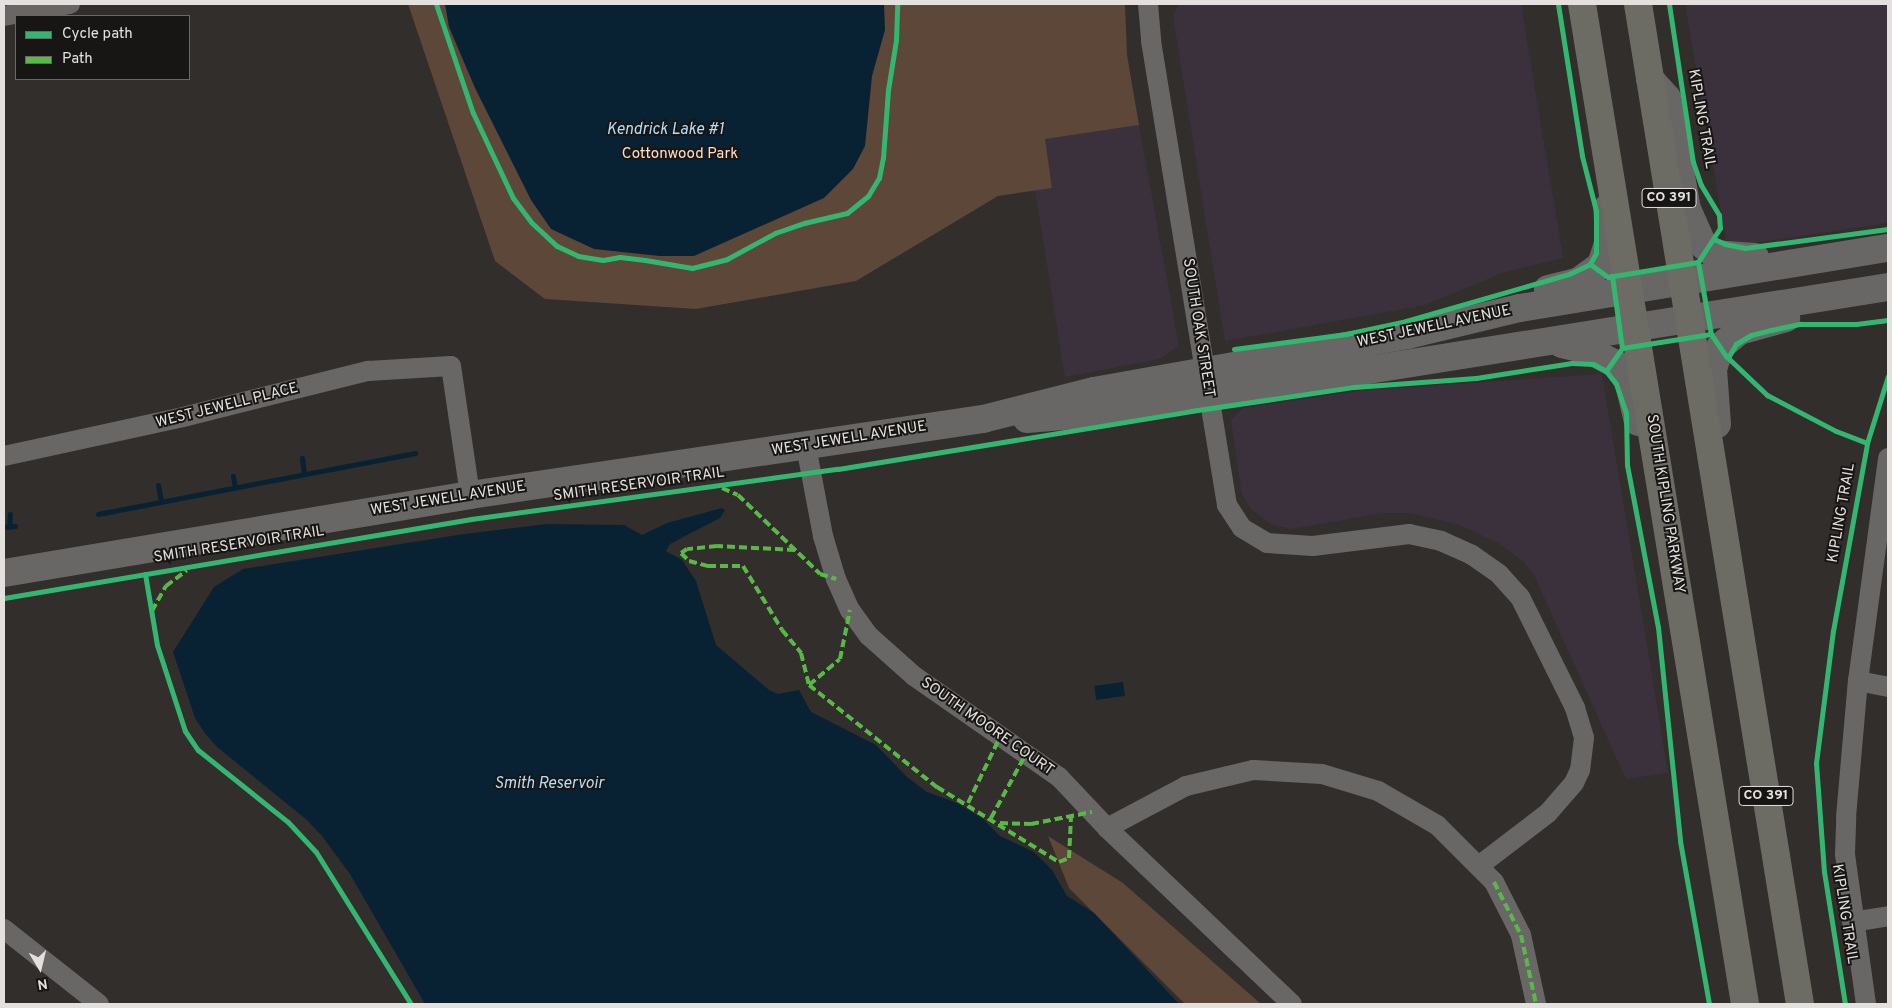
<!DOCTYPE html>
<style>
body{margin:0}
#map{position:relative;width:1892px;height:1008px;overflow:hidden;background:#312e2c;font-family:Overpass,sans-serif}
div>[style]{position:absolute}
.commercial>*{inset:0;background:#3b313d}
.green>*{inset:0;background:#5c4739}
.water>*{inset:0;background:#092233;transform-origin:0 0}
.stream>*{height:5px;margin:-2.5px;padding:0 2.5px;transform-origin:2.5px;border-radius:2.5px;background:#092233}
.minor>*{height:20px;margin:-10px;padding:0 10px;transform-origin:10px;border-radius:10px;background:#696765}
.secondary>*{height:28px;margin:-14px;padding:0 14px;transform-origin:14px;border-radius:14px;background:#696765}
.primary>*{height:28px;margin:-14px;padding:0 14px;transform-origin:14px;border-radius:14px;background:#6c6c64}
.quiet>*{height:4px;margin-top:-2px;transform-origin:0;background:repeating-linear-gradient(90deg,#58b947 0 8px,transparent 0 12px)}
.cycleway>*{height:5px;margin:-2.5px;padding:0 2.5px;transform-origin:2.5px;border-radius:2.5px;background:#33b770}
span{translate:-50% -50%;white-space:nowrap;text-align:center;line-height:1.15;-webkit-text-stroke:4px #181614;paint-order:stroke}
.shield-label span{padding:1px 4px;background:#181614;border:1px solid;border-radius:4px;-webkit-text-stroke-width:0}
.shield-label{font-size:14px;color:#e4e0de;font-weight:700}
.street-label{font-size:15px;color:#e4e0de}
.park-label{font-size:15px;color:#feddc6}
.water-label{font-size:16px;color:#b3ddfd;font-style:italic}
.frame{position:absolute;inset:0;border:5px solid #e4e0de;pointer-events:none}
.legend{position:absolute;left:15px;top:15px;width:175px;height:65px;box-sizing:border-box;background:#181614;border:1px solid #6a6765;margin:0;padding:6px 9px;list-style:none;font-size:15px;color:#e4e0de}
.legend li{display:flex;align-items:center;gap:10px;height:25px}
.legend b{width:25px;border:1px solid #6a6765}
.north{position:absolute;left:15px;top:943px;width:50px;height:50px;-webkit-text-stroke:4px #181614;paint-order:stroke;rotate:171deg;font-size:14px;font-weight:700;line-height:20px;text-align:center;color:#e4e0de}
.north::after{content:'';display:block;margin:auto;width:18px;height:22px;background:#e4e0de;clip-path:polygon(50% 0,100% 100%,50% 72%,0 100%)}
</style>
<div id="map">
<div class="commercial">
<div style="clip-path:polygon(1179px 4px,1521px 4px,1563px 258px,1502px 273px,1425px 305px,1225px 341px,1173px 16px)"></div>
<div style="clip-path:polygon(1685px 4px,1888px 4px,1888px 223px,1754px 243px,1726px 240px)"></div>
<div style="clip-path:polygon(1139px 125px,1179px 346px,1160px 359px,1065px 377px,1035px 190px,1052px 187px,1044px 139px)"></div>
<div style="clip-path:polygon(1602px 374px,1668px 773px,1626px 779px,1534px 575px,1523px 561px,1498px 543px,1460px 525px,1410px 513px,1384px 513px,1291px 529px,1272px 525px,1250px 508px,1242px 495px,1231px 420px,1243px 408px,1366px 390px)"></div>
</div>
<div class="green">
<div style="clip-path:polygon(408px 4px,1125px 4px,1127px 55px,1139px 125px,1045px 139px,1052px 188px,998px 196px,856px 281px,696px 309px,545px 299px,495px 261px)"></div>
<div style="clip-path:polygon(1048px 836px,1123px 883px,1261px 1004px,1185px 1004px,1069px 888px)"></div>
</div>
<div class="water">
<div style="clip-path:polygon(445px 4px,884px 4px,885px 30px,872px 76px,865px 146px,853px 169px,824px 198px,694px 256px,660px 256px,594px 249px,551px 229px,531px 200px,475px 88px,449px 27px)"></div>
<div style="clip-path:polygon(722px 508px,725px 510px,720px 518px,670px 544px,666px 551px,682px 560px,696px 581px,716px 645px,769px 690px,778px 694px,799px 690px,811px 712px,876px 745px,907px 777px,927px 792px,957px 803px,983px 819px,1000px 836px,1034px 852px,1052px 870px,1067px 896px,1094px 913px,1179px 1004px,425px 1004px,350px 874px,322px 836px,307px 820px,216px 746px,204px 732px,195px 718px,173px 652px,214px 587px,243px 569px,464px 534px,547px 524px,624px 525px,642px 535px,667px 523px)"></div>
<div style="left:1123px;top:682px;width:14px;height:29px;rotate:82deg"></div>
</div>
<div class="stream">
<div style="left:302px;top:458px;width:16px;rotate:83deg"></div>
<div style="left:233px;top:476px;width:11px;rotate:80deg"></div>
<div style="left:158px;top:485px;width:16px;rotate:79deg"></div>
<div style="left:98px;top:514px;width:323px;rotate:-10.9deg"></div>
<div style="left:4px;top:527px;width:11px;rotate:-5deg"></div>
<div style="left:9px;top:527px;width:13px;rotate:-86deg"></div>
</div>
<div class="minor">
<div style="left:1148px;top:4px;width:37px;rotate:85deg"></div>
<div style="left:1151px;top:41px;width:470px;rotate:80.7deg"></div>
<div style="left:1227px;top:505px;width:27px;rotate:57deg"></div>
<div style="left:1242px;top:528px;width:29px;rotate:31deg"></div>
<div style="left:1267px;top:543px;width:46px;rotate:3.7deg"></div>
<div style="left:1313px;top:546px;width:97px;rotate:-7.1deg"></div>
<div style="left:1409px;top:534px;width:33px;rotate:12deg"></div>
<div style="left:1441px;top:541px;width:34px;rotate:24deg"></div>
<div style="left:1472px;top:555px;width:33px;rotate:35deg"></div>
<div style="left:1499px;top:574px;width:31px;rotate:48deg"></div>
<div style="left:1520px;top:597px;width:124px;rotate:63.6deg"></div>
<div style="left:1575px;top:708px;width:31px;rotate:73deg"></div>
<div style="left:1584px;top:738px;width:32px;rotate:97deg"></div>
<div style="left:1580px;top:770px;width:14px;rotate:115deg"></div>
<div style="left:1574px;top:783px;width:40px;rotate:131deg"></div>
<div style="left:1548px;top:813px;width:86px;rotate:142.6deg"></div>
<div style="left:4px;top:16px;width:67px;rotate:-10.3deg"></div>
<div style="left:806px;top:446px;width:92px;rotate:79.3deg"></div>
<div style="left:823px;top:536px;width:45px;rotate:73.2deg"></div>
<div style="left:836px;top:579px;width:34px;rotate:66deg"></div>
<div style="left:850px;top:610px;width:31px;rotate:54deg"></div>
<div style="left:868px;top:635px;width:62px;rotate:41.7deg"></div>
<div style="left:914px;top:676px;width:177px;rotate:34.9deg"></div>
<div style="left:1059px;top:777px;width:70px;rotate:46.7deg"></div>
<div style="left:1107px;top:828px;width:255px;rotate:43.6deg"></div>
<div style="left:4px;top:456px;width:187px;rotate:-12.3deg"></div>
<div style="left:187px;top:416px;width:187px;rotate:-14deg"></div>
<div style="left:368px;top:371px;width:83px;rotate:-3.4deg"></div>
<div style="left:451px;top:366px;width:130px;rotate:81.6deg"></div>
<div style="left:1858px;top:681px;width:31px;rotate:11deg"></div>
<div style="left:1107px;top:828px;width:89px;rotate:-28deg"></div>
<div style="left:1186px;top:786px;width:69px;rotate:-13.4deg"></div>
<div style="left:1253px;top:770px;width:69px;rotate:3.3deg"></div>
<div style="left:1322px;top:774px;width:59px;rotate:16.9deg"></div>
<div style="left:1378px;top:791px;width:68px;rotate:30deg"></div>
<div style="left:1437px;top:825px;width:81px;rotate:45deg"></div>
<div style="left:1494px;top:882px;width:59px;rotate:63deg"></div>
<div style="left:1521px;top:935px;width:71px;rotate:77.7deg"></div>
<div style="left:1852px;top:922px;width:36px;rotate:-9deg"></div>
<div style="left:4px;top:929px;width:121px;rotate:38.3deg"></div>
<div style="left:1866px;top:1004px;width:151px;rotate:-98deg"></div>
<div style="left:1845px;top:854px;width:37px;rotate:-88deg"></div>
<div style="left:1846px;top:817px;width:137px;rotate:-85deg"></div>
<div style="left:1858px;top:681px;width:225px;rotate:-82.3deg"></div>
</div>
<div class="secondary">
<div style="left:1650px;top:79px;width:25px;rotate:48deg"></div>
<div style="left:1667px;top:98px;width:113px;rotate:79.8deg"></div>
<div style="left:1687px;top:209px;width:39px;rotate:66deg"></div>
<div style="left:1703px;top:245px;width:14px;rotate:39deg"></div>
<div style="left:1714px;top:254px;width:41px;rotate:4.2deg"></div>
<div style="left:1548px;top:289px;width:32px;rotate:-14deg"></div>
<div style="left:1579px;top:281px;width:27px;rotate:-36deg"></div>
<div style="left:1601px;top:265px;width:25px;rotate:-72deg"></div>
<div style="left:1609px;top:241px;width:33px;rotate:-93deg"></div>
<div style="left:1562px;top:344px;width:28px;rotate:13deg"></div>
<div style="left:1589px;top:350px;width:36px;rotate:28deg"></div>
<div style="left:1621px;top:367px;width:14px;rotate:60deg"></div>
<div style="left:1628px;top:379px;width:44px;rotate:76.9deg"></div>
<div style="left:1027px;top:419px;width:71px;rotate:-4.8deg"></div>
<div style="left:1098px;top:413px;width:800px;rotate:-9.06deg"></div>
<div style="left:1717px;top:424px;width:55px;rotate:-94.2deg"></div>
<div style="left:1713px;top:369px;width:23px;rotate:-72deg"></div>
<div style="left:1720px;top:347px;width:25px;rotate:-40deg"></div>
<div style="left:1739px;top:331px;width:49px;rotate:-15.5deg"></div>
<div style="left:4px;top:573px;width:472px;rotate:-9.5deg"></div>
<div style="left:470px;top:495px;width:519px;rotate:-8.43deg"></div>
<div style="left:983px;top:419px;width:114px;rotate:-14.2deg"></div>
<div style="left:1094px;top:391px;width:319px;rotate:-10.1deg"></div>
<div style="left:1408px;top:335px;width:115px;rotate:-13.6deg"></div>
<div style="left:1520px;top:308px;width:373px;rotate:-9.3deg"></div>
</div>
<div class="primary">
<div style="left:1582px;top:4px;width:1013px;rotate:80.74deg"></div>
<div style="left:1638px;top:4px;width:1013px;rotate:80.8deg"></div>
</div>
<div class="quiet">
<div style="left:722px;top:488px;width:17px;rotate:24deg"></div>
<div style="left:738px;top:495px;width:114px;rotate:43.9deg"></div>
<div style="left:820px;top:574px;width:17px;rotate:17deg"></div>
<div style="left:795px;top:550px;width:78px;rotate:-177.1deg"></div>
<div style="left:717px;top:546px;width:30px;rotate:174deg"></div>
<div style="left:687px;top:549px;width:7px;rotate:146deg"></div>
<div style="left:681px;top:553px;width:11px;rotate:45deg"></div>
<div style="left:689px;top:561px;width:20px;rotate:15deg"></div>
<div style="left:708px;top:566px;width:35px"></div>
<div style="left:743px;top:566px;width:75px;rotate:58.6deg"></div>
<div style="left:782px;top:630px;width:30px;rotate:50deg"></div>
<div style="left:801px;top:653px;width:33px;rotate:76deg"></div>
<div style="left:809px;top:685px;width:164px;rotate:38.6deg"></div>
<div style="left:937px;top:787px;width:143px;rotate:31.6deg"></div>
<div style="left:1059px;top:862px;width:11px;rotate:-22deg"></div>
<div style="left:1069px;top:858px;width:41px;rotate:-87.2deg"></div>
<div style="left:152px;top:611px;width:29px;rotate:-61deg"></div>
<div style="left:166px;top:586px;width:26px;rotate:-37deg"></div>
<div style="left:809px;top:685px;width:40px;rotate:-40deg"></div>
<div style="left:840px;top:659px;width:50px;rotate:-78.5deg"></div>
<div style="left:968px;top:803px;width:76px;rotate:-64.1deg"></div>
<div style="left:991px;top:818px;width:75px;rotate:-61.4deg"></div>
<div style="left:1000px;top:823px;width:31px;rotate:2deg"></div>
<div style="left:1031px;top:824px;width:62px;rotate:-11.1deg"></div>
<div style="left:1494px;top:882px;width:59px;rotate:63deg"></div>
<div style="left:1521px;top:935px;width:71px;rotate:77.7deg"></div>
</div>
<div class="cycleway">
<div style="left:436px;top:4px;width:115px;rotate:71.3deg"></div>
<div style="left:473px;top:113px;width:94px;rotate:64.8deg"></div>
<div style="left:513px;top:198px;width:31px;rotate:53deg"></div>
<div style="left:532px;top:223px;width:34px;rotate:43deg"></div>
<div style="left:557px;top:246px;width:23px;rotate:25deg"></div>
<div style="left:578px;top:256px;width:25px;rotate:9deg"></div>
<div style="left:603px;top:260px;width:17px;rotate:-10deg"></div>
<div style="left:620px;top:257px;width:25px;rotate:7deg"></div>
<div style="left:645px;top:260px;width:48px;rotate:9.7deg"></div>
<div style="left:692px;top:268px;width:36px;rotate:-14deg"></div>
<div style="left:727px;top:259px;width:55px;rotate:-28.4deg"></div>
<div style="left:775px;top:233px;width:31px;rotate:-19deg"></div>
<div style="left:804px;top:223px;width:44px;rotate:-13.1deg"></div>
<div style="left:847px;top:213px;width:27px;rotate:-39deg"></div>
<div style="left:868px;top:196px;width:21px;rotate:-59deg"></div>
<div style="left:879px;top:178px;width:20px;rotate:-79deg"></div>
<div style="left:883px;top:158px;width:68px;rotate:-85.8deg"></div>
<div style="left:888px;top:90px;width:51px;rotate:-80.9deg"></div>
<div style="left:896px;top:40px;width:36px;rotate:-88deg"></div>
<div style="left:1558px;top:4px;width:154px;rotate:81deg"></div>
<div style="left:1582px;top:156px;width:57px;rotate:75.7deg"></div>
<div style="left:1596px;top:211px;width:42px;rotate:90deg"></div>
<div style="left:1596px;top:253px;width:13px;rotate:119deg"></div>
<div style="left:1669px;top:4px;width:160px;rotate:81.4deg"></div>
<div style="left:1693px;top:162px;width:24px;rotate:71deg"></div>
<div style="left:1701px;top:185px;width:35px;rotate:59deg"></div>
<div style="left:1719px;top:215px;width:13px;rotate:86deg"></div>
<div style="left:1720px;top:228px;width:40px;rotate:122.9deg"></div>
<div style="left:1698px;top:262px;width:73px;rotate:79.8deg"></div>
<div style="left:1711px;top:334px;width:27px;rotate:56deg"></div>
<div style="left:1726px;top:356px;width:57px;rotate:43.6deg"></div>
<div style="left:1767px;top:395px;width:78px;rotate:27.6deg"></div>
<div style="left:1836px;top:431px;width:33px;rotate:21deg"></div>
<div style="left:1714px;top:239px;width:12px;rotate:24deg"></div>
<div style="left:1725px;top:244px;width:20px;rotate:11deg"></div>
<div style="left:1745px;top:248px;width:144px;rotate:-7.6deg"></div>
<div style="left:1622px;top:348px;width:90px;rotate:-8.9deg"></div>
<div style="left:1234px;top:349px;width:113px;rotate:-7.6deg"></div>
<div style="left:1346px;top:334px;width:61px;rotate:-12.2deg"></div>
<div style="left:1406px;top:321px;width:170px;rotate:-16.1deg"></div>
<div style="left:1569px;top:274px;width:23px;rotate:-25deg"></div>
<div style="left:1590px;top:264px;width:22px;rotate:36deg"></div>
<div style="left:1608px;top:277px;width:91px;rotate:-9.5deg"></div>
<div style="left:1729px;top:356px;width:14px;rotate:-60deg"></div>
<div style="left:1736px;top:344px;width:17px;rotate:-31deg"></div>
<div style="left:1751px;top:335px;width:21px;rotate:-14deg"></div>
<div style="left:1771px;top:330px;width:30px;rotate:-12deg"></div>
<div style="left:1800px;top:324px;width:56px"></div>
<div style="left:1856px;top:324px;width:32px;rotate:-7deg"></div>
<div style="left:1606px;top:371px;width:28px;rotate:-55deg"></div>
<div style="left:1622px;top:348px;width:73px;rotate:-97.9deg"></div>
<div style="left:145px;top:574px;width:72px;rotate:80.4deg"></div>
<div style="left:157px;top:645px;width:90px;rotate:72deg"></div>
<div style="left:185px;top:731px;width:23px;rotate:56deg"></div>
<div style="left:198px;top:750px;width:115px;rotate:38.7deg"></div>
<div style="left:288px;top:822px;width:41px;rotate:47deg"></div>
<div style="left:316px;top:852px;width:179px;rotate:58deg"></div>
<div style="left:4px;top:598px;width:474px;rotate:-9.6deg"></div>
<div style="left:471px;top:519px;width:370px;rotate:-7.8deg"></div>
<div style="left:838px;top:469px;width:358px;rotate:-9.3deg"></div>
<div style="left:1191px;top:411px;width:165px;rotate:-8.4deg"></div>
<div style="left:1354px;top:387px;width:122px;rotate:-4.2deg"></div>
<div style="left:1476px;top:378px;width:97px;rotate:-8.9deg"></div>
<div style="left:1572px;top:363px;width:21px;rotate:3deg"></div>
<div style="left:1593px;top:364px;width:15px;rotate:28deg"></div>
<div style="left:1606px;top:371px;width:16px;rotate:52deg"></div>
<div style="left:1616px;top:384px;width:31px;rotate:71deg"></div>
<div style="left:1626px;top:413px;width:52px;rotate:88.9deg"></div>
<div style="left:1627px;top:465px;width:165px;rotate:79.2deg"></div>
<div style="left:1658px;top:627px;width:215px;rotate:84.1deg"></div>
<div style="left:1680px;top:841px;width:166px;rotate:79.9deg"></div>
<div style="left:1845px;top:1004px;width:134px;rotate:-99deg"></div>
<div style="left:1824px;top:872px;width:109px;rotate:-94.2deg"></div>
<div style="left:1816px;top:763px;width:133px;rotate:-82.7deg"></div>
<div style="left:1833px;top:631px;width:191px;rotate:-79.7deg"></div>
<div style="left:1867px;top:443px;width:70px;rotate:-72.6deg"></div>
</div>
<div class="shield-label">
<span style="left:1669px;top:198px">CO 391</span>
<span style="left:1766px;top:796px">CO 391</span>
</div>
<div class="street-label">
<span style="left:1701px;top:119px;rotate:80deg">KIPLING TRAIL</span>
<span style="left:1434px;top:327px;rotate:-12deg">WEST JEWELL AVENUE</span>
<span style="left:1198px;top:328px;rotate:81deg">SOUTH OAK STREET</span>
<span style="left:227px;top:406px;rotate:-14deg">WEST JEWELL PLACE</span>
<span style="left:849px;top:439px;rotate:-9deg">WEST JEWELL AVENUE</span>
<span style="left:639px;top:485px;rotate:-8deg">SMITH RESERVOIR TRAIL</span>
<span style="left:448px;top:499px;rotate:-9deg">WEST JEWELL AVENUE</span>
<span style="left:1665px;top:504px;rotate:81deg">SOUTH KIPLING PARKWAY</span>
<span style="left:1842px;top:513px;rotate:-80deg">KIPLING TRAIL</span>
<span style="left:239px;top:545px;rotate:-9deg">SMITH RESERVOIR TRAIL</span>
<span style="left:987px;top:727px;rotate:35deg">SOUTH MOORE COURT</span>
<span style="left:1844px;top:914px;rotate:81deg">KIPLING TRAIL</span>
</div>
<div class="park-label">
<span style="left:680px;top:155px">Cottonwood Park</span>
</div>
<div class="water-label">
<span style="left:665px;top:130px">Kendrick Lake #1</span>
<span style="left:549px;top:784px">Smith Reservoir</span>
</div>
<div class="frame"></div>
<ul class="legend">
<li><b style="height:6px;background:#33b770"></b>Cycle path</li>
<li><b style="height:6px;background:#58b947"></b>Path</li>
</ul>
<div class="north">N</div>
</div>
